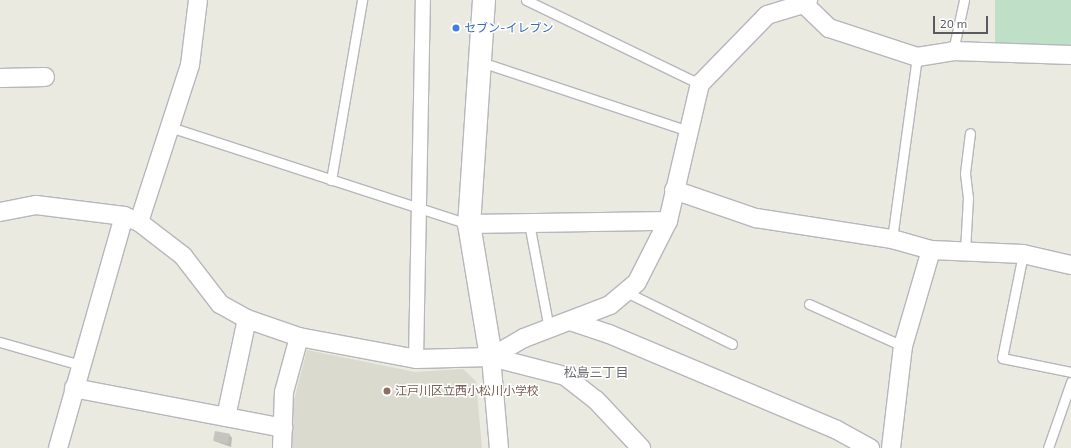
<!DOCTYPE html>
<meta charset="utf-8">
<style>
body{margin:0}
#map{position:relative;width:1071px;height:448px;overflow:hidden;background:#eaeae1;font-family:"Exo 2","Noto Sans JP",sans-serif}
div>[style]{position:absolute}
.education>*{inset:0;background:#dadacf}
.green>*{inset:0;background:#bfdfc7;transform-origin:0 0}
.shadow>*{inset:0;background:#0003}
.building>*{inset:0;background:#c6c4be;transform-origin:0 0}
.roads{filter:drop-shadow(1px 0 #b6b7bc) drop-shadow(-1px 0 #b6b7bc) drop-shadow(0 1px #b6b7bc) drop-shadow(0 -1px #b6b7bc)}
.service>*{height:9px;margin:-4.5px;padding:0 4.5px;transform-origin:4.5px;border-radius:4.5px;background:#fff}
.pedestrian>*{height:14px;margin:-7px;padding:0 7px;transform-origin:7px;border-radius:7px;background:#fff}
.minor>*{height:18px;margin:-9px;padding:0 9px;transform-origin:9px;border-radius:9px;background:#fff}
.tertiary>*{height:22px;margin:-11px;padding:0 11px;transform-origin:11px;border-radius:11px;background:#fff}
.dots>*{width:11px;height:11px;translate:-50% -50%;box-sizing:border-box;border:2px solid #fff;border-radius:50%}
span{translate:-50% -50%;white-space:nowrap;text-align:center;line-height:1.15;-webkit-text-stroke:3px #fff;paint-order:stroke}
.shop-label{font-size:12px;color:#366cbe}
.left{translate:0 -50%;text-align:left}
.education-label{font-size:12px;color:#785e54}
.neighbourhood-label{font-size:13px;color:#6a6c72}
.scale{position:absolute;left:933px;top:16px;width:55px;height:18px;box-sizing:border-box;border:2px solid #595b60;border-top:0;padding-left:5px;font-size:12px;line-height:14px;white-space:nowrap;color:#595b60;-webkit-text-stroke:3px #fff;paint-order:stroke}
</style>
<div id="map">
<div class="education">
<div style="clip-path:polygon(307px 350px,415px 372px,463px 369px,476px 381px,482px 448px,292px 448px,294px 400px)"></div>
</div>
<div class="green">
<div style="left:995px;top:0;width:76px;height:46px"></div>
</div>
<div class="shadow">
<div style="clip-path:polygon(229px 434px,232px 438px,231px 447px,214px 441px)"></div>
</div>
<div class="building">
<div style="left:215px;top:431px;width:15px;height:10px;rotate:11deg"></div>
</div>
<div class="roads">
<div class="service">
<div style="left:526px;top:0;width:193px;rotate:25.8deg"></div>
<div style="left:953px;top:51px;width:52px;rotate:-77.8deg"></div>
<div style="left:481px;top:62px;width:218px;rotate:18.4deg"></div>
<div style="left:170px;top:127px;width:314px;rotate:18deg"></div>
<div style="left:331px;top:180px;width:183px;rotate:-80.2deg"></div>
<div style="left:529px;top:223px;width:108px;rotate:79.3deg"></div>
<div style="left:892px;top:239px;width:184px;rotate:-82.2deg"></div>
<div style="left:965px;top:251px;width:53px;rotate:-86.8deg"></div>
<div style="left:968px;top:198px;width:25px;rotate:-97deg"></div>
<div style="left:965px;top:173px;width:40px;rotate:-82.9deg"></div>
<div style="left:1023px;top:254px;width:106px;rotate:101.4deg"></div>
<div style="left:1002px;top:358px;width:70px;rotate:11.5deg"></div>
<div style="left:626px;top:292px;width:118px;rotate:26.1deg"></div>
<div style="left:809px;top:304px;width:103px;rotate:24.1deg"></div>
<div style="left:0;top:342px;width:83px;rotate:16deg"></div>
<div style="left:1048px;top:448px;width:70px;rotate:-70.8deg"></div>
</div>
<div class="pedestrian">
<div style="left:416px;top:359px;width:359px;rotate:-88.9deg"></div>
</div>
<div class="minor">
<div style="left:804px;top:4px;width:35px;rotate:44deg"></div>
<div style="left:829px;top:28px;width:93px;rotate:18.2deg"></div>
<div style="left:917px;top:57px;width:36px;rotate:-9deg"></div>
<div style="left:953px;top:51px;width:118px;rotate:1.9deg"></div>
<div style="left:0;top:78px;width:45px;rotate:-1.3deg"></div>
<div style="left:674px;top:190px;width:87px;rotate:18.9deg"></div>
<div style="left:756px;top:218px;width:138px;rotate:8.8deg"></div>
<div style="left:892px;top:239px;width:41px;rotate:15.8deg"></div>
<div style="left:931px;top:250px;width:92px;rotate:2.5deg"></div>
<div style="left:1023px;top:254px;width:49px;rotate:12.9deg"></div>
<div style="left:0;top:212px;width:37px;rotate:-11deg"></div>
<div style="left:36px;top:205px;width:89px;rotate:7.1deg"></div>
<div style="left:124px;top:216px;width:16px;rotate:22deg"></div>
<div style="left:139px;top:222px;width:56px;rotate:37.7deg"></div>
<div style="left:183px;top:256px;width:61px;rotate:52.4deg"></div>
<div style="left:220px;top:304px;width:31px;rotate:29deg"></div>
<div style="left:247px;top:319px;width:55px;rotate:19.1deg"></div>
<div style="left:299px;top:337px;width:119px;rotate:10.6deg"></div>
<div style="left:416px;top:359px;width:75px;rotate:-1.5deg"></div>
<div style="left:491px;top:357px;width:76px;rotate:14.4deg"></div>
<div style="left:565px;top:376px;width:39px;rotate:38deg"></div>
<div style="left:596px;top:400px;width:66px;rotate:46.8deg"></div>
<div style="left:139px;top:222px;width:165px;rotate:-72deg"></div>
<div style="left:190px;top:65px;width:65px;rotate:-83deg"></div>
<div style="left:469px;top:224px;width:199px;rotate:-0.9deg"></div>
<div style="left:570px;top:321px;width:41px;rotate:18.4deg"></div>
<div style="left:609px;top:334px;width:247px;rotate:22.8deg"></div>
<div style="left:837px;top:430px;width:38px;rotate:29deg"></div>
<div style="left:491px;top:357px;width:38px;rotate:-30deg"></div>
<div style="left:524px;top:338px;width:92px;rotate:-21deg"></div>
<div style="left:610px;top:305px;width:35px;rotate:-40deg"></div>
<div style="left:637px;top:282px;width:68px;rotate:-63.1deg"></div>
<div style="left:668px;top:221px;width:141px;rotate:-76.9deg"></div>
<div style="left:700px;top:84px;width:96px;rotate:-45.8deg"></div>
<div style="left:767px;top:15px;width:39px;rotate:-17deg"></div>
<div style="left:804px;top:4px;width:6px;rotate:-45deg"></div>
<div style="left:491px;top:357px;width:91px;rotate:85deg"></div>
<div style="left:74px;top:388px;width:213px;rotate:10.8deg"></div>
<div style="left:226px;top:417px;width:100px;rotate:-77.9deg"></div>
<div style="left:58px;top:448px;width:241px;rotate:-74.1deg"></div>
<div style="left:282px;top:448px;width:56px;rotate:-88deg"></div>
<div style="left:284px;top:392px;width:57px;rotate:-74.7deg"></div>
<div style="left:891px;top:448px;width:103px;rotate:-83.3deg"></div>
<div style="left:903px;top:346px;width:100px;rotate:-73.7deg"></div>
</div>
<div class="tertiary">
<div style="left:484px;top:0;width:225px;rotate:93.8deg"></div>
<div style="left:469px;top:224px;width:135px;rotate:80.6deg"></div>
</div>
</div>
<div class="dots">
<div style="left:456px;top:28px;background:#3f7fe0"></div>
<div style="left:387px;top:391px;background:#8d6e63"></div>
</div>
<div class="shop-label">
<span class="left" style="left:464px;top:28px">セブン-イレブン</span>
</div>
<div class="education-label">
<span class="left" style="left:395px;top:391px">江戸川区立西小松川小学校</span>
</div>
<div class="neighbourhood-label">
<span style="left:596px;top:372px">松島三丁目</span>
</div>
<div class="scale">20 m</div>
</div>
